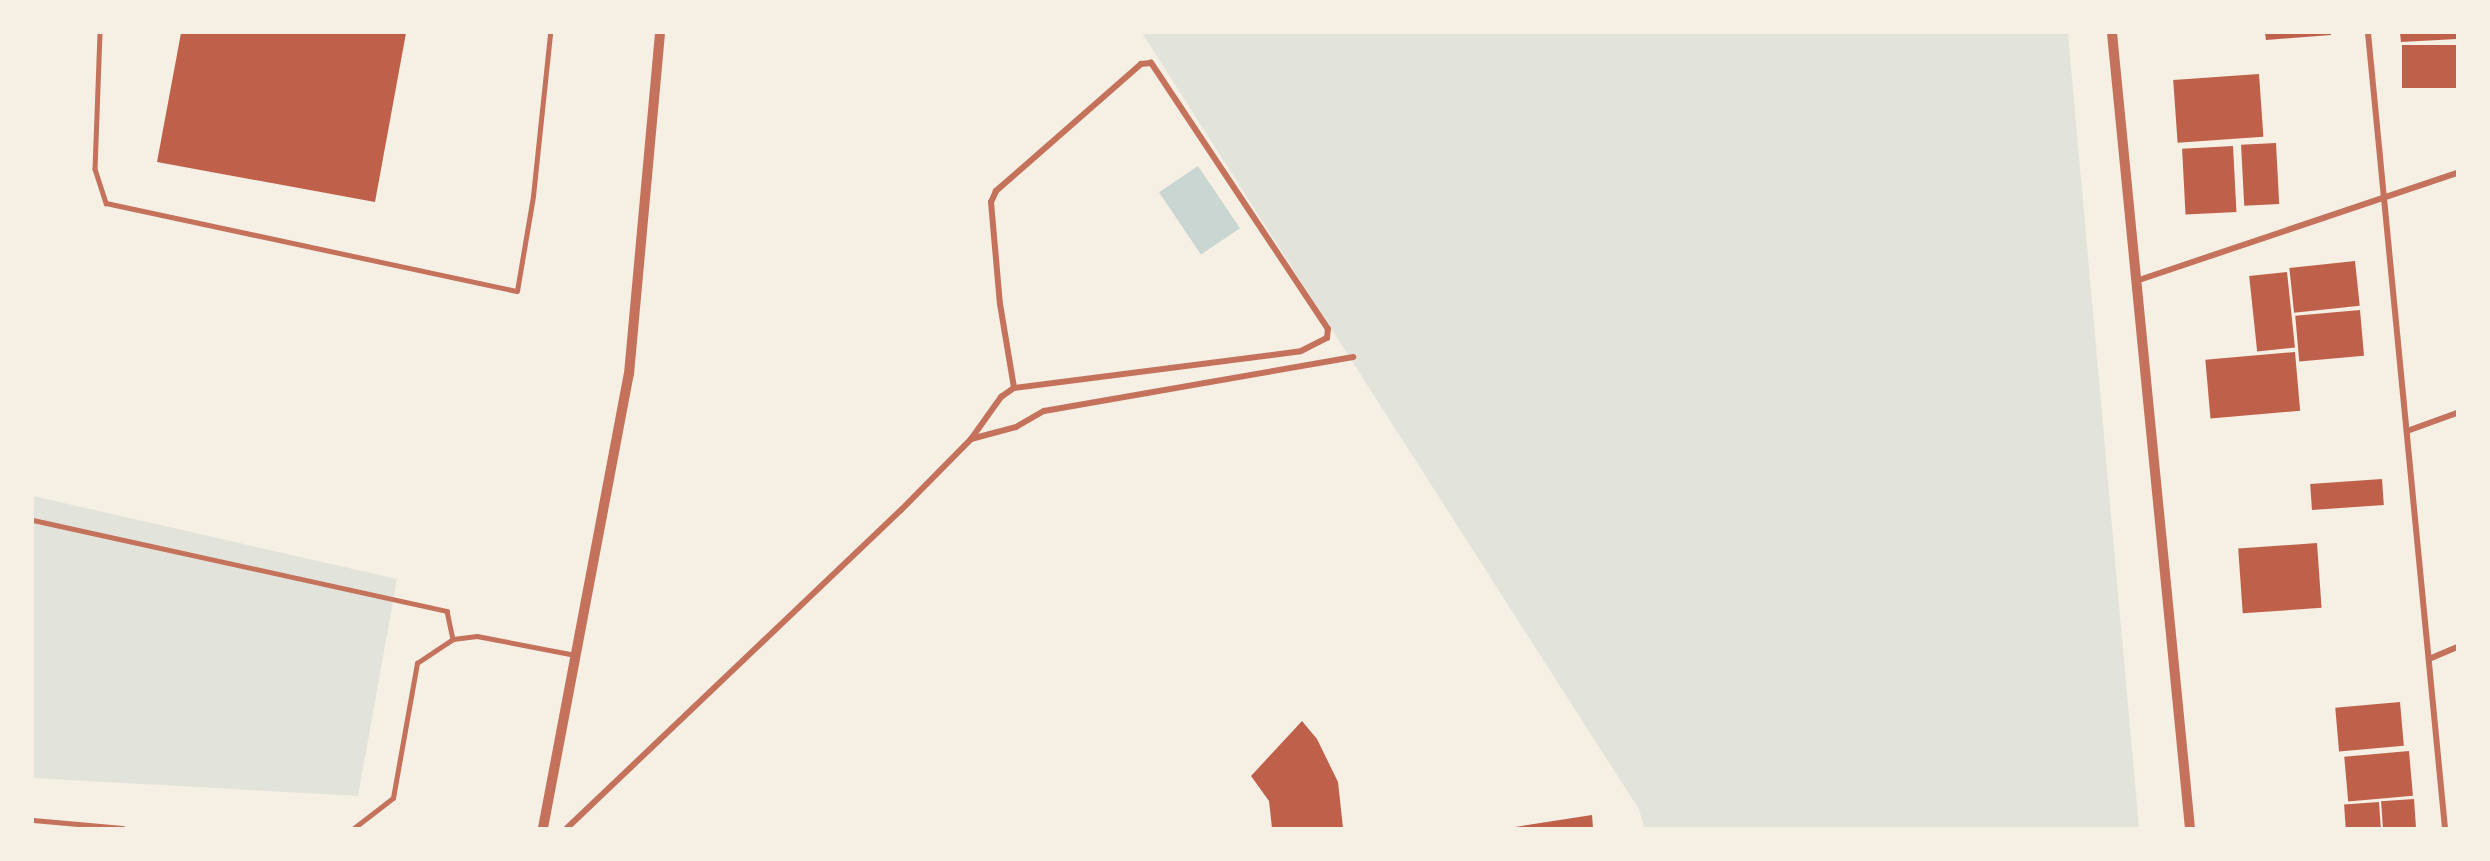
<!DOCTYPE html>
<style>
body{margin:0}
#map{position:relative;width:2490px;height:861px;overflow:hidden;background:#f6efe4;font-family:"Fira Sans Condensed",sans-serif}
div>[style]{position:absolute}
.green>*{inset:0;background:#e2e4dc}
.water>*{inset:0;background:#c9d6d2;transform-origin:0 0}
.building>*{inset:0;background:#bf614a;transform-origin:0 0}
.service>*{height:4.5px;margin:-2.25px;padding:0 2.25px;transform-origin:2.25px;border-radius:2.25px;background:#c5725c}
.minor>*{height:6px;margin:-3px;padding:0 3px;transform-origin:3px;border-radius:3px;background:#c5725c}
.tertiary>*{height:10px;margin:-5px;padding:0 5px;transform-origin:5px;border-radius:5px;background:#c5725c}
span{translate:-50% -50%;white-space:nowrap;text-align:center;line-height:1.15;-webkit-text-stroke:5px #f6efe4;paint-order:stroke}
.frame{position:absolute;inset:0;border:34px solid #f6efe4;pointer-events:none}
</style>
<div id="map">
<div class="green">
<div style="clip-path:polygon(1142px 33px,2068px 33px,2139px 828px,1644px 828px,1639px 809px,1613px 769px)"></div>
<div style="clip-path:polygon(33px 496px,397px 579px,358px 796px,33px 778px)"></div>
</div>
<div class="water">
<div style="left:1198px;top:166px;width:75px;height:47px;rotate:56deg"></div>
</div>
<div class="building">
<div style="clip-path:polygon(181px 33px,406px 33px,375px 202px,157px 162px)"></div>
<div style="clip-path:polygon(2265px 33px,2331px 33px,2331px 35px,2266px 40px)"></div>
<div style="clip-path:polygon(2400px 33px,2457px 33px,2457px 39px,2401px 42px)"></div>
<div style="left:2457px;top:45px;width:43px;height:55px;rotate:90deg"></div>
<div style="left:2259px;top:74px;width:63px;height:86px;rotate:86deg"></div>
<div style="left:2276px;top:143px;width:61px;height:35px;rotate:87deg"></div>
<div style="left:2233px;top:146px;width:66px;height:51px;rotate:87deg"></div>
<div style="left:2355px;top:261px;width:45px;height:66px;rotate:84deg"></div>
<div style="left:2287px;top:272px;width:76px;height:38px;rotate:84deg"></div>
<div style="left:2360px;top:310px;width:46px;height:65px;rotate:85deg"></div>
<div style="left:2295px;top:352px;width:59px;height:90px;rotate:85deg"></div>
<div style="left:2382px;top:479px;width:26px;height:72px;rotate:86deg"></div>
<div style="left:2317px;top:543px;width:65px;height:79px;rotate:86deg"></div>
<div style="left:2400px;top:702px;width:44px;height:65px;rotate:85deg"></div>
<div style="clip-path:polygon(1302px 721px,1317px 739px,1338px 782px,1343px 828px,1272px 828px,1269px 801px,1251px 776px)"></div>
<div style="left:2409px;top:751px;width:45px;height:65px;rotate:85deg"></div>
<div style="left:2414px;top:799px;width:29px;height:33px;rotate:86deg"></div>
<div style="left:2379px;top:802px;width:26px;height:35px;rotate:86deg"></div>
<div style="clip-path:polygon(1592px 815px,1593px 828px,1515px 828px,1515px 827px)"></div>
</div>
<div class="service">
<div style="left:100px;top:33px;width:136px;rotate:92.1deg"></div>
<div style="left:95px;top:169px;width:36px;rotate:72deg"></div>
<div style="left:106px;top:203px;width:420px;rotate:12.1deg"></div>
<div style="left:517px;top:291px;width:96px;rotate:-80.4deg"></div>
<div style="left:533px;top:196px;width:164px;rotate:-84deg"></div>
<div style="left:33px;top:520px;width:424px;rotate:12.4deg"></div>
<div style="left:447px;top:611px;width:29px;rotate:78deg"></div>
<div style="left:33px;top:820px;width:90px;rotate:5.1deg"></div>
<div style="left:354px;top:828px;width:49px;rotate:-37.6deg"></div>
<div style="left:393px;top:798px;width:137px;rotate:-79.9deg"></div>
<div style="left:417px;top:663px;width:43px;rotate:-33.7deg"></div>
<div style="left:453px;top:639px;width:24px;rotate:-7deg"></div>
<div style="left:477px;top:636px;width:101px;rotate:10.9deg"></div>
</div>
<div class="minor">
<div style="left:2368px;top:33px;width:799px;rotate:84.47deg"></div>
<div style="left:2136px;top:281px;width:339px;rotate:-18.6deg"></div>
<div style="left:2407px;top:431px;width:53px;rotate:-19.8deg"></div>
<div style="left:971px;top:439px;width:47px;rotate:-14.9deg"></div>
<div style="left:1016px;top:427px;width:32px;rotate:-30deg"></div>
<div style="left:1044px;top:411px;width:314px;rotate:-9.9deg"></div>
<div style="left:2429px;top:659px;width:30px;rotate:-23deg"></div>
<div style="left:567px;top:828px;width:461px;rotate:-43.6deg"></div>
<div style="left:901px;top:510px;width:100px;rotate:-45.4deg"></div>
<div style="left:971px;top:439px;width:52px;rotate:-54.5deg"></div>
<div style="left:1001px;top:397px;width:16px;rotate:-35deg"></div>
<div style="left:1014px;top:388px;width:289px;rotate:-7.3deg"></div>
<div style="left:1301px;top:351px;width:29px;rotate:-27deg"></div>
<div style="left:1327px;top:338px;width:9px;rotate:-84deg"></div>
<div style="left:1328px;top:329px;width:320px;rotate:-123.6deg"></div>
<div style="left:1151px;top:63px;width:10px;rotate:174deg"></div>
<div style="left:1141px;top:64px;width:193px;rotate:138.8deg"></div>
<div style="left:996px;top:191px;width:12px;rotate:114deg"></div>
<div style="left:991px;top:202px;width:102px;rotate:85deg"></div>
<div style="left:1000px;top:304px;width:85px;rotate:80.5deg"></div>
</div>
<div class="tertiary">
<div style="left:2112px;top:33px;width:799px;rotate:84.4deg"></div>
<div style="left:543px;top:828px;width:462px;rotate:-79.3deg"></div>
<div style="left:629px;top:374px;width:342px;rotate:-84.8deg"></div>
</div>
<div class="frame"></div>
</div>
